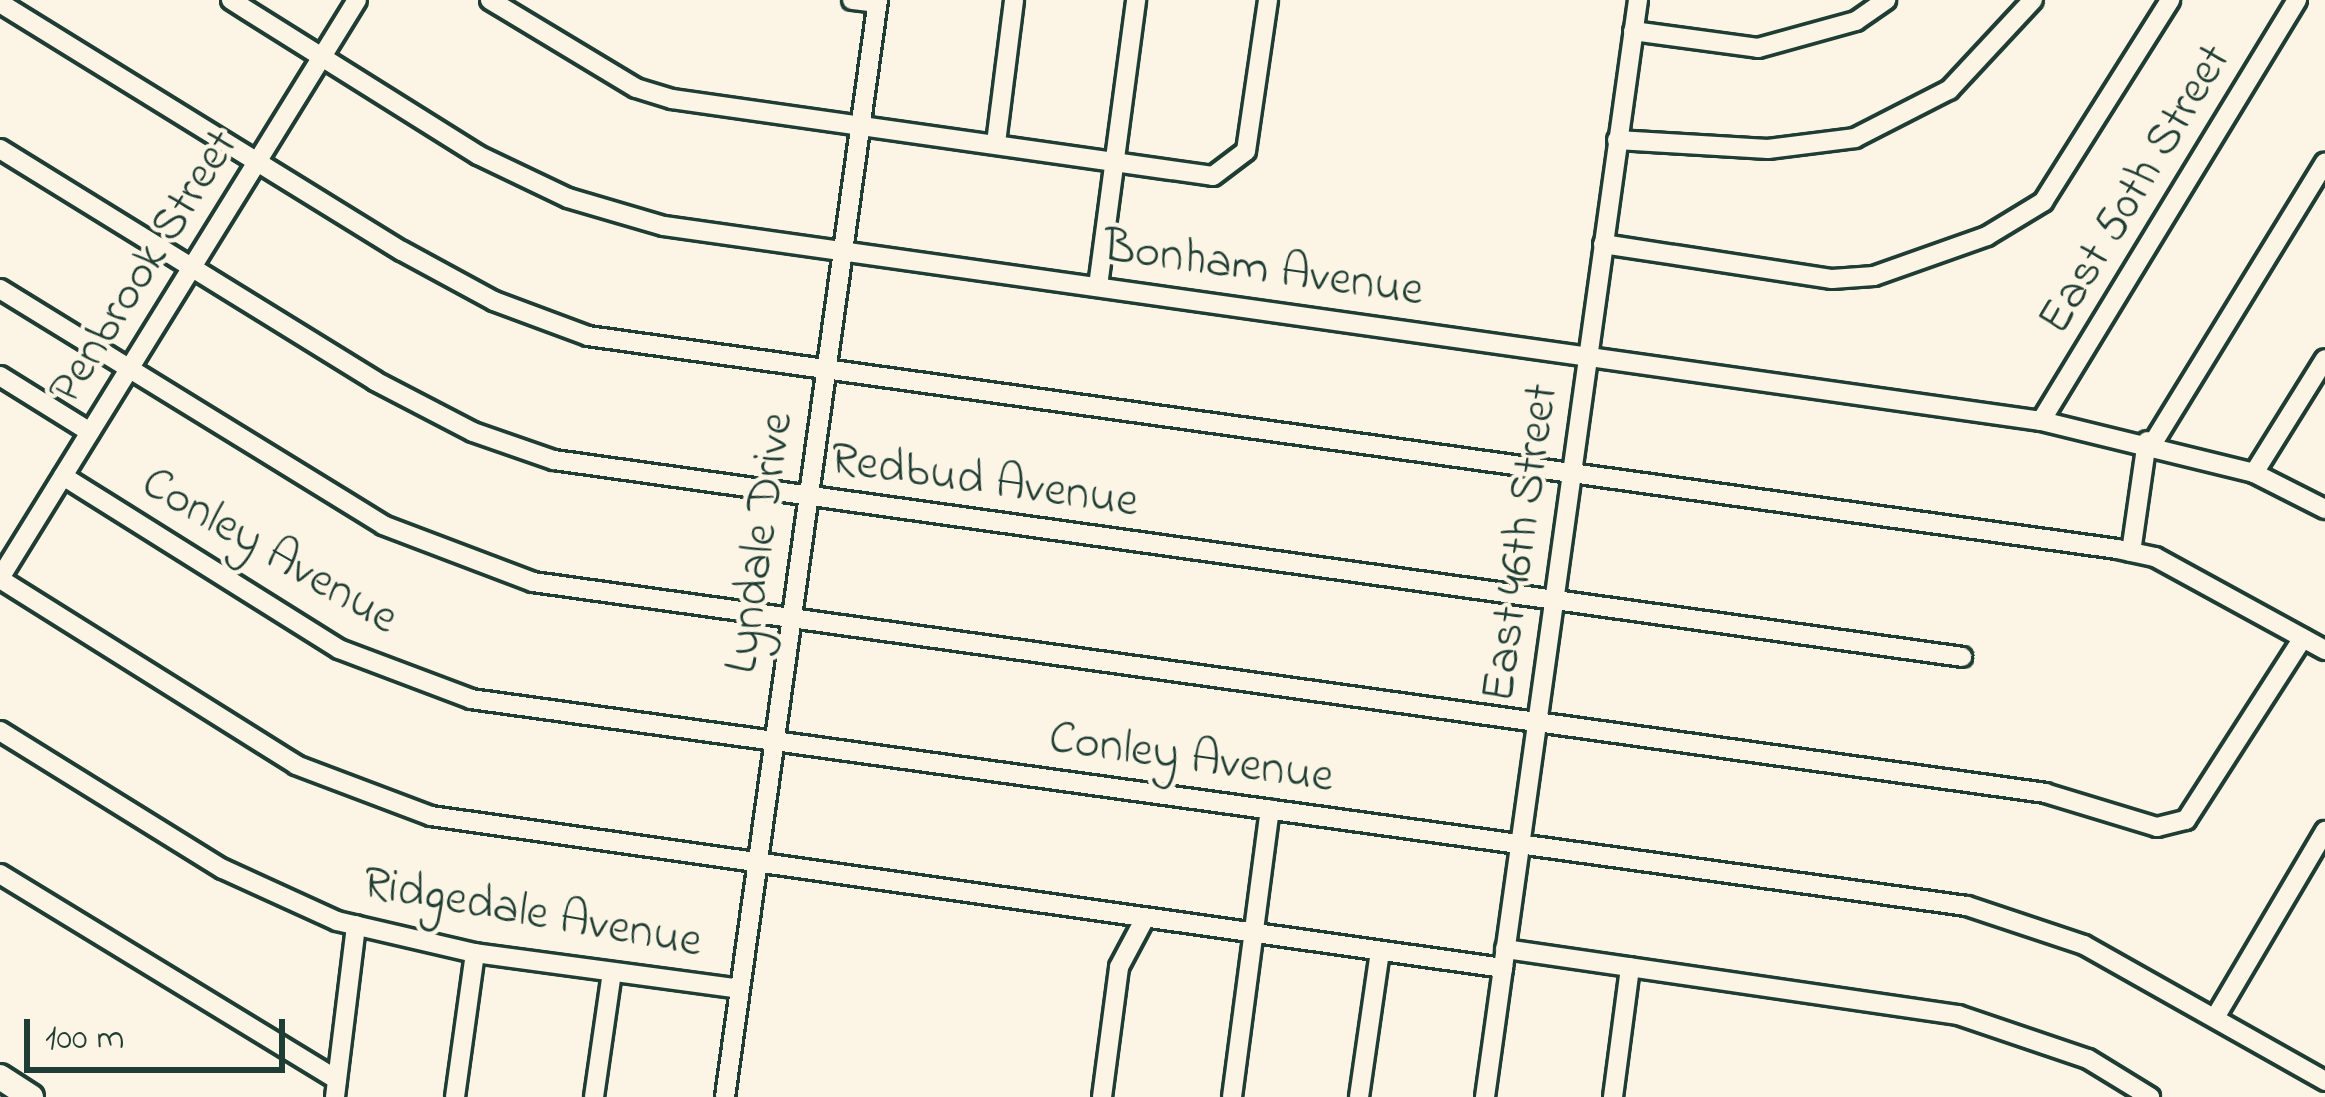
<!DOCTYPE html>
<style>
body{margin:0}
#map{position:relative;width:2325px;height:1097px;overflow:hidden;background:#fcf5e5;font-family:"Indie Flower",sans-serif}
div>[style]{position:absolute}
.roads{filter:drop-shadow(3px 0 #1f3d34) drop-shadow(-3px 0 #1f3d34) drop-shadow(0 3px #1f3d34) drop-shadow(0 -3px #1f3d34)}
.minor>*{height:18px;margin:-9px;padding:0 9px;transform-origin:9px;border-radius:9px;background:#fcf5e5}
.major>*{height:24px;margin:-12px;padding:0 12px;transform-origin:12px;border-radius:12px;background:#fcf5e5}
span{translate:-50% -50%;white-space:nowrap;text-align:center;line-height:1.15;-webkit-text-stroke:9px #fcf5e5;paint-order:stroke}
.street-label{font-size:48px;color:#1f3d34}
.scale{position:absolute;left:24px;top:1019px;width:261px;height:54px;box-sizing:border-box;border:6px solid #1f3d34;border-top:0;padding-left:15px;font-size:36px;line-height:42px;white-space:nowrap;color:#1f3d34;-webkit-text-stroke:9px #fcf5e5;paint-order:stroke}
</style>
<div id="map">
<div class="roads">
<div class="minor">
<div style="left:231px;top:0;width:292px;rotate:32.1deg"></div>
<div style="left:478px;top:155px;width:100px;rotate:25.5deg"></div>
<div style="left:568px;top:198px;width:100px;rotate:16.3deg"></div>
<div style="left:664px;top:226px;width:1391px;rotate:8.06deg"></div>
<div style="left:2041px;top:421px;width:219px;rotate:13.7deg"></div>
<div style="left:2254px;top:473px;width:80px;rotate:26.9deg"></div>
<div style="left:490px;top:0;width:170px;rotate:31.1deg"></div>
<div style="left:636px;top:88px;width:38px;rotate:17deg"></div>
<div style="left:672px;top:99px;width:546px;rotate:8.1deg"></div>
<div style="left:1213px;top:176px;width:41px;rotate:-37.1deg"></div>
<div style="left:1246px;top:151px;width:153px;rotate:-81.7deg"></div>
<div style="left:852px;top:0;width:25px;rotate:7deg"></div>
<div style="left:0;top:3px;width:472px;rotate:31.7deg"></div>
<div style="left:402px;top:251px;width:105px;rotate:28.5deg"></div>
<div style="left:494px;top:301px;width:100px;rotate:20.4deg"></div>
<div style="left:588px;top:336px;width:1544px;rotate:7.93deg"></div>
<div style="left:2117px;top:549px;width:39px;rotate:12deg"></div>
<div style="left:2155px;top:557px;width:194px;rotate:28.7deg"></div>
<div style="left:1633px;top:31px;width:126px;rotate:7.7deg"></div>
<div style="left:1758px;top:48px;width:102px;rotate:-15.4deg"></div>
<div style="left:1856px;top:21px;width:37px;rotate:-35deg"></div>
<div style="left:1617px;top:140px;width:151px;rotate:3.4deg"></div>
<div style="left:1768px;top:149px;width:88px;rotate:-7.2deg"></div>
<div style="left:1855px;top:138px;width:106px;rotate:-27.1deg"></div>
<div style="left:1949px;top:90px;width:123px;rotate:-47deg"></div>
<div style="left:996px;top:143px;width:144px;rotate:-82.8deg"></div>
<div style="left:0;top:149px;width:441px;rotate:31.7deg"></div>
<div style="left:375px;top:381px;width:110px;rotate:27.5deg"></div>
<div style="left:473px;top:432px;width:86px;rotate:19.1deg"></div>
<div style="left:554px;top:460px;width:1422px;rotate:7.96deg"></div>
<div style="left:1603px;top:244px;width:232px;rotate:8.7deg"></div>
<div style="left:1832px;top:279px;width:42px;rotate:-4.1deg"></div>
<div style="left:1874px;top:276px;width:120px;rotate:-19.5deg"></div>
<div style="left:1987px;top:236px;width:66px;rotate:-31.3deg"></div>
<div style="left:2043px;top:202px;width:239px;rotate:-57.8deg"></div>
<div style="left:1098px;top:286px;width:289px;rotate:-82.4deg"></div>
<div style="left:0;top:289px;width:450px;rotate:31.6deg"></div>
<div style="left:383px;top:525px;width:160px;rotate:20.8deg"></div>
<div style="left:533px;top:582px;width:1527px;rotate:7.94deg"></div>
<div style="left:2045px;top:793px;width:117px;rotate:16.9deg"></div>
<div style="left:2157px;top:827px;width:30px;rotate:-14deg"></div>
<div style="left:2186px;top:820px;width:216px;rotate:-57.3deg"></div>
<div style="left:0;top:376px;width:106px;rotate:31.9deg"></div>
<div style="left:2041px;top:421px;width:493px;rotate:-58.7deg"></div>
<div style="left:2153px;top:443px;width:329px;rotate:-58.5deg"></div>
<div style="left:2254px;top:473px;width:134px;rotate:-58.1deg"></div>
<div style="left:63px;top:476px;width:326px;rotate:32.1deg"></div>
<div style="left:339px;top:649px;width:141px;rotate:20.7deg"></div>
<div style="left:471px;top:699px;width:1510px;rotate:7.88deg"></div>
<div style="left:1967px;top:906px;width:123px;rotate:18.4deg"></div>
<div style="left:2084px;top:945px;width:277px;rotate:29.4deg"></div>
<div style="left:2131px;top:552px;width:112px;rotate:-81.8deg"></div>
<div style="left:0;top:578px;width:679px;rotate:-58.3deg"></div>
<div style="left:0;top:579px;width:350px;rotate:32.1deg"></div>
<div style="left:296px;top:765px;width:144px;rotate:20.7deg"></div>
<div style="left:431px;top:816px;width:1083px;rotate:8.07deg"></div>
<div style="left:0;top:731px;width:262px;rotate:31.8deg"></div>
<div style="left:223px;top:869px;width:125px;rotate:24.5deg"></div>
<div style="left:337px;top:921px;width:142px;rotate:13.1deg"></div>
<div style="left:475px;top:953px;width:267px;rotate:7.7deg"></div>
<div style="left:0;top:874px;width:395px;rotate:31.4deg"></div>
<div style="left:1505px;top:949px;width:458px;rotate:8.3deg"></div>
<div style="left:1958px;top:1015px;width:137px;rotate:18.7deg"></div>
<div style="left:2088px;top:1059px;width:73px;rotate:31.5deg"></div>
<div style="left:2216px;top:1016px;width:215px;rotate:-59.5deg"></div>
<div style="left:335px;top:1097px;width:173px;rotate:-83deg"></div>
<div style="left:455px;top:1097px;width:145px;rotate:-82.1deg"></div>
<div style="left:594px;top:1097px;width:126px;rotate:-81.8deg"></div>
<div style="left:725px;top:1097px;width:1108px;rotate:-82.06deg"></div>
<div style="left:1102px;top:1097px;width:131px;rotate:-82.5deg"></div>
<div style="left:1119px;top:967px;width:53px;rotate:-62deg"></div>
<div style="left:1232px;top:1097px;width:290px;rotate:-82.5deg"></div>
<div style="left:1359px;top:1097px;width:147px;rotate:-81.8deg"></div>
<div style="left:1485px;top:1097px;width:1108px;rotate:-82.06deg"></div>
<div style="left:1613px;top:1097px;width:131px;rotate:-82.5deg"></div>
</div>
<div class="major">
<div style="left:0;top:1077px;width:37px;rotate:33deg"></div>
</div>
</div>
<div class="street-label">
<span style="left:2136px;top:190px;rotate:-59deg">East 50th Street</span>
<span style="left:145px;top:268px;rotate:-58deg">Penbrook Street</span>
<span style="left:1263px;top:270px;rotate:8deg">Bonham Avenue</span>
<span style="left:984px;top:482px;rotate:8deg">Redbud Avenue</span>
<span style="left:761px;top:543px;rotate:-82deg">Lyndale Drive</span>
<span style="left:1522px;top:543px;rotate:-82deg">East 46th Street</span>
<span style="left:269px;top:552px;rotate:30deg">Conley Avenue</span>
<span style="left:1191px;top:759px;rotate:8deg">Conley Avenue</span>
<span style="left:532px;top:914px;rotate:10deg">Ridgedale Avenue</span>
</div>
<div class="scale">100 m</div>
</div>
